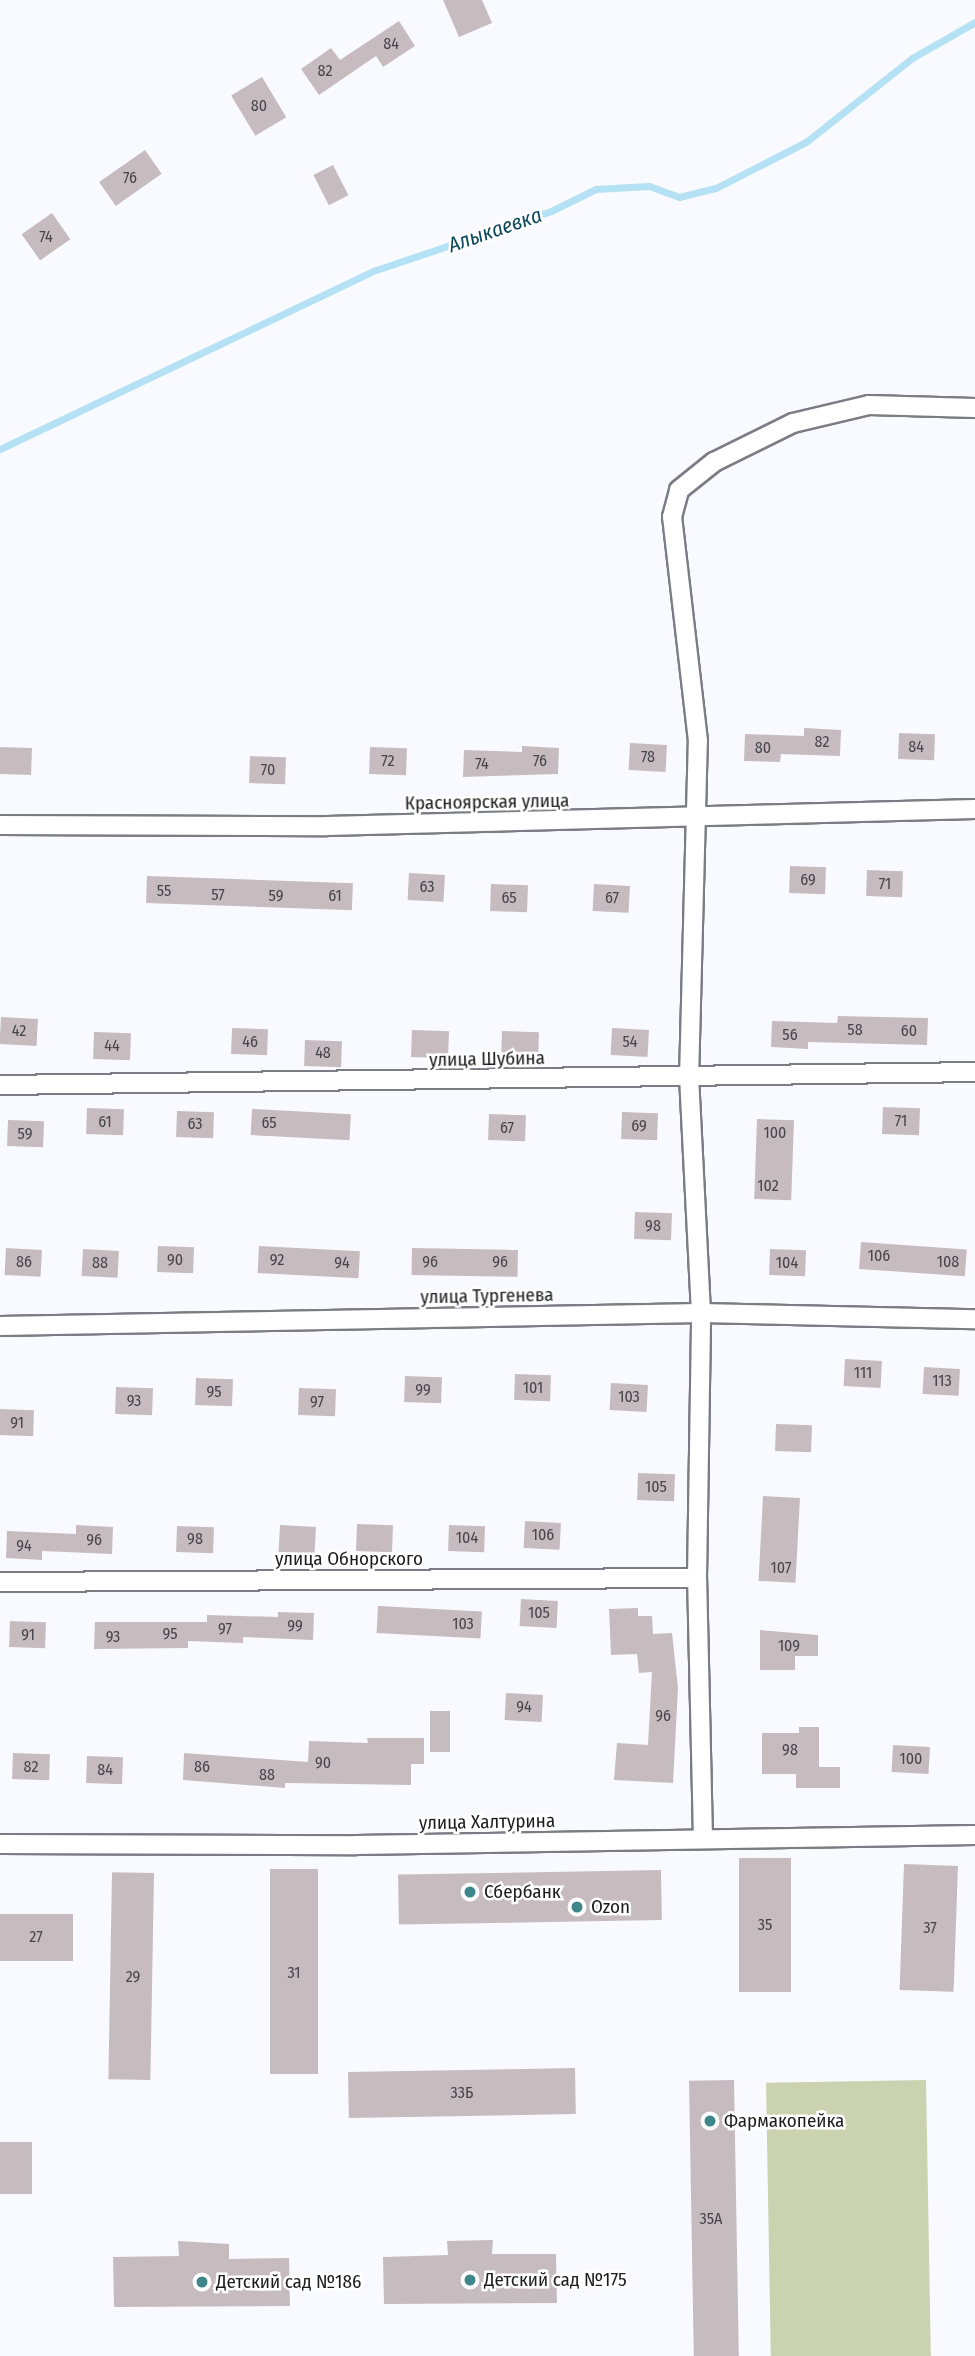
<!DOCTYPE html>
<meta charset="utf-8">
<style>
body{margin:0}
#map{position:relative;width:975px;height:2356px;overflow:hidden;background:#f9faff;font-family:"Fira Sans Condensed",sans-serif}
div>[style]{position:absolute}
.green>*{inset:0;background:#cbd2b0;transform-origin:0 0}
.stream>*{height:7px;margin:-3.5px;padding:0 3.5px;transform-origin:3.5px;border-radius:3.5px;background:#b4e1f4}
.building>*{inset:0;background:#c6bcc0;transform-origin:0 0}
.roads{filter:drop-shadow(2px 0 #7b7c84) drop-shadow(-2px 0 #7b7c84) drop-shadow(0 2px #7b7c84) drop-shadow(0 -2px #7b7c84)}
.street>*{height:18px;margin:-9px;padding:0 9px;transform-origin:9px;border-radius:9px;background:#fff}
.dots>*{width:19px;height:19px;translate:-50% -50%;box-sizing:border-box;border:4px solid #fff;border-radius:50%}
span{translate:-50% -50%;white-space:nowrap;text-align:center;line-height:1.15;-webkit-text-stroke:5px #fff;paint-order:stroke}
.number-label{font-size:16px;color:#474548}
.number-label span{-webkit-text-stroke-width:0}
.street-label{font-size:19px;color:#1d1d20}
.poi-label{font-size:19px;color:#1d1d20}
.left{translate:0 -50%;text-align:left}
.water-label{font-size:21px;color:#0a485c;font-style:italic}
</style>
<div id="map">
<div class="green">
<div style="left:926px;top:2080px;width:276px;height:160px;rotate:89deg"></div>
</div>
<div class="stream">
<div style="left:0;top:449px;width:416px;rotate:-25.5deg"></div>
<div style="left:376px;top:270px;width:185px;rotate:-18.6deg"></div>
<div style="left:551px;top:211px;width:50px;rotate:-26.1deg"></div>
<div style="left:596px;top:189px;width:53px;rotate:-3.2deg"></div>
<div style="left:649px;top:186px;width:32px;rotate:20deg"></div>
<div style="left:679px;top:197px;width:38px;rotate:-14deg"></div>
<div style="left:716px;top:188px;width:101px;rotate:-27.1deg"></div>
<div style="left:806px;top:142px;width:135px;rotate:-38.4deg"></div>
<div style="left:912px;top:58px;width:73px;rotate:-29.7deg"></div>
</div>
<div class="building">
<div style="clip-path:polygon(443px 0,482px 0,492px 23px,459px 37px)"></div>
<div style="clip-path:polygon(399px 21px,415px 46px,383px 67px,376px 56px,319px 95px,301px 69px,331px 48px,340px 60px)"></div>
<div style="left:262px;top:77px;width:47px;height:36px;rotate:59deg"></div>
<div style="left:145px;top:150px;width:29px;height:56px;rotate:55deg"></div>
<div style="left:333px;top:165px;width:34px;height:22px;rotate:63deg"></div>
<div style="left:52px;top:213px;width:32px;height:37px;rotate:55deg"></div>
<div style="clip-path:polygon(804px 728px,841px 730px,840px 756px,781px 754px,780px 762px,744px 761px,745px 734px,804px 736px)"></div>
<div style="left:899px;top:733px;width:36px;height:26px;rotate:2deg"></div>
<div style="left:630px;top:743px;width:37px;height:27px;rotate:3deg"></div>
<div style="clip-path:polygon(522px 746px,559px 748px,558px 774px,463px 777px,464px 750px,522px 752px)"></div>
<div style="left:0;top:747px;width:32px;height:27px;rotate:2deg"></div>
<div style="left:370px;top:747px;width:37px;height:27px;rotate:2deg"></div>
<div style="left:250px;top:756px;width:36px;height:27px;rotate:2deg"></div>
<div style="left:790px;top:866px;width:36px;height:27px;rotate:2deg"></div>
<div style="left:867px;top:870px;width:36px;height:26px;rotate:2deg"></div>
<div style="left:409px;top:873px;width:36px;height:27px;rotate:3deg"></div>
<div style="left:147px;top:876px;width:206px;height:27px;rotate:2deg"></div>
<div style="left:491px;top:884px;width:37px;height:27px;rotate:2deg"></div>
<div style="left:594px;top:884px;width:36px;height:27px;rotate:3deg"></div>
<div style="clip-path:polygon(838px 1016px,928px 1018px,927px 1045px,808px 1042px,808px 1049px,771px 1047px,772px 1021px,837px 1023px)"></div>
<div style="left:1px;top:1017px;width:37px;height:27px;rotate:3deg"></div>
<div style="left:232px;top:1028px;width:36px;height:26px;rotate:2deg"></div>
<div style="left:612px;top:1028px;width:37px;height:27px;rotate:3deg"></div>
<div style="left:412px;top:1030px;width:37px;height:27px;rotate:2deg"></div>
<div style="left:502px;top:1031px;width:37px;height:27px;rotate:2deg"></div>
<div style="left:94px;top:1032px;width:37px;height:27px;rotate:2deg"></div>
<div style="left:305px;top:1040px;width:37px;height:26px;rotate:2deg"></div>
<div style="left:883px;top:1107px;width:37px;height:27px;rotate:2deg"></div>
<div style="left:87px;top:1108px;width:37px;height:26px;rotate:2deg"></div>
<div style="left:252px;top:1109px;width:99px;height:26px;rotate:3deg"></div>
<div style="left:177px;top:1111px;width:37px;height:26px;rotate:2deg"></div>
<div style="left:622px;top:1112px;width:36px;height:27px;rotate:2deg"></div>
<div style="left:489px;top:1114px;width:37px;height:26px;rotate:2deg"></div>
<div style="left:757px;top:1119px;width:37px;height:80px;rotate:2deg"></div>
<div style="left:8px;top:1120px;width:36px;height:26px;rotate:2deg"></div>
<div style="left:635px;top:1212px;width:37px;height:27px;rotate:2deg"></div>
<div style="left:861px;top:1242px;width:106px;height:27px;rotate:4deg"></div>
<div style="left:158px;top:1246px;width:36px;height:26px;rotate:2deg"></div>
<div style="left:259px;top:1246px;width:101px;height:27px;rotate:3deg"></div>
<div style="left:6px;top:1248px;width:36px;height:27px;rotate:3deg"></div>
<div style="left:412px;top:1248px;width:106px;height:27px;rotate:1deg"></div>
<div style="left:83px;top:1249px;width:36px;height:27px;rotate:3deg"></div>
<div style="left:770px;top:1249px;width:36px;height:26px;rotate:2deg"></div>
<div style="left:845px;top:1359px;width:37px;height:27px;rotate:3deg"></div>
<div style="left:924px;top:1367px;width:36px;height:27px;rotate:3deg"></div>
<div style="left:515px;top:1374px;width:36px;height:26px;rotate:2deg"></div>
<div style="left:405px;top:1376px;width:37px;height:26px;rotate:2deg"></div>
<div style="left:196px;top:1378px;width:37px;height:27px;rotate:2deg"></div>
<div style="left:611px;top:1383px;width:37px;height:27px;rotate:3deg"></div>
<div style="left:116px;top:1387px;width:37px;height:27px;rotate:2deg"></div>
<div style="left:299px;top:1388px;width:37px;height:27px;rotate:2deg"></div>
<div style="left:0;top:1409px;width:34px;height:26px;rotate:2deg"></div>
<div style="left:776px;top:1424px;width:36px;height:27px;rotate:2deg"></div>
<div style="left:638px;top:1473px;width:37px;height:27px;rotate:2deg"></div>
<div style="left:763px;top:1496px;width:37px;height:85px;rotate:3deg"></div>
<div style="left:525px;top:1521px;width:36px;height:27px;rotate:3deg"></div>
<div style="left:357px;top:1524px;width:36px;height:27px;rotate:2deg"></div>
<div style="clip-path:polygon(76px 1525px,113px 1527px,112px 1554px,42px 1551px,42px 1560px,6px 1558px,7px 1531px,76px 1534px)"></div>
<div style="left:280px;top:1525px;width:36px;height:27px;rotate:3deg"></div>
<div style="left:449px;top:1525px;width:36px;height:26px;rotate:2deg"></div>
<div style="left:177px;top:1526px;width:37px;height:26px;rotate:2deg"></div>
<div style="left:521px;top:1599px;width:37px;height:27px;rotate:3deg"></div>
<div style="left:378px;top:1606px;width:104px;height:27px;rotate:3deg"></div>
<div style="clip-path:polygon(638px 1608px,638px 1616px,652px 1616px,653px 1634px,672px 1633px,678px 1688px,673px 1783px,614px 1780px,617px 1743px,648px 1745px,652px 1672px,639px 1673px,637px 1654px,611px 1655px,609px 1609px)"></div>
<div style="clip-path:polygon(278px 1612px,314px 1613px,313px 1640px,243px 1637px,243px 1643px,188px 1641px,188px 1648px,94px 1649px,95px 1622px,207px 1622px,207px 1615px,278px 1617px)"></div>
<div style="left:10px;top:1621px;width:36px;height:26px;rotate:2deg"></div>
<div style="clip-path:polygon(760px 1630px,818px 1635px,818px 1656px,795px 1656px,795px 1670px,760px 1670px)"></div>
<div style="left:506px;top:1693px;width:37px;height:27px;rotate:3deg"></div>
<div style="left:430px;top:1711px;width:20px;height:41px"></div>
<div style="clip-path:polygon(799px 1727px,819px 1727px,819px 1767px,840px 1767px,840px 1788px,796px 1788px,796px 1774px,762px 1774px,762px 1733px,799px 1733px)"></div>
<div style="clip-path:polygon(367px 1738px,424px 1738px,424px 1764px,411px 1764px,411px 1785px,285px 1783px,285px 1788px,183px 1780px,184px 1753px,308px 1762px,309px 1741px,368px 1743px)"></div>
<div style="left:893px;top:1745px;width:37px;height:27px;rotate:3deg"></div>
<div style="left:13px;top:1753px;width:37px;height:26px;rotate:2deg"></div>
<div style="left:87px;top:1756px;width:36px;height:27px;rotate:2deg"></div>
<div style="left:739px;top:1858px;width:52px;height:134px"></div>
<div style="left:904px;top:1864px;width:54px;height:126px;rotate:2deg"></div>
<div style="left:318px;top:1869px;width:205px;height:48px;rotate:90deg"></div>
<div style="left:661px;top:1870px;width:50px;height:263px;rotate:89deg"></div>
<div style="left:154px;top:1873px;width:207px;height:42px;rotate:91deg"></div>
<div style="left:0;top:1914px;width:73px;height:47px"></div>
<div style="left:575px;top:2068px;width:46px;height:227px;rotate:89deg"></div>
<div style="left:734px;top:2080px;width:276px;height:45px;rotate:89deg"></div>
<div style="left:32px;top:2142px;width:52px;height:32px;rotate:90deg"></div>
<div style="clip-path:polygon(493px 2240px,492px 2254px,556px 2254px,557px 2303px,384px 2304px,383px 2257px,448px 2255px,447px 2241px)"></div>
<div style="clip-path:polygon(178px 2241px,229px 2244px,229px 2259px,289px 2258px,290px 2306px,114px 2307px,113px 2257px,179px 2256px)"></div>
</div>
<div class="roads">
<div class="street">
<div style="left:0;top:825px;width:327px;rotate:0.2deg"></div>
<div style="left:327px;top:826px;width:648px;rotate:-1.5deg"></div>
<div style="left:0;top:1085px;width:975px;rotate:-0.76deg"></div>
<div style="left:0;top:1326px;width:701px;rotate:-1.06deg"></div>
<div style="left:701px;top:1313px;width:274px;rotate:1.3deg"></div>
<div style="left:0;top:1582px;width:697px;rotate:-0.33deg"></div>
<div style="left:703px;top:1839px;width:261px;rotate:-91.3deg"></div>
<div style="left:697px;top:1578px;width:265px;rotate:-89.1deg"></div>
<div style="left:701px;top:1313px;width:234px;rotate:-92.9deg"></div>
<div style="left:689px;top:1079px;width:338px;rotate:-88.5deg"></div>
<div style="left:698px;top:741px;width:226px;rotate:-96.6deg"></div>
<div style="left:672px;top:517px;width:28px;rotate:-75deg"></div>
<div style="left:679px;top:490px;width:45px;rotate:-38.7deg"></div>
<div style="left:714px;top:462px;width:88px;rotate:-26.3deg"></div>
<div style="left:793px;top:423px;width:78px;rotate:-13.3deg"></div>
<div style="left:869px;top:405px;width:106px;rotate:1.6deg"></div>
<div style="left:0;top:1844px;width:356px;rotate:0.2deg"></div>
<div style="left:356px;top:1845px;width:619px;rotate:-0.93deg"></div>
</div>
</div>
<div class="dots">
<div style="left:470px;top:1892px;background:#3e868c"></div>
<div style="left:577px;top:1907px;background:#3e868c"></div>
<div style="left:710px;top:2121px;background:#3e868c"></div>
<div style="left:470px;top:2280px;background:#3e868c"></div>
<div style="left:202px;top:2282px;background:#3e868c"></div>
</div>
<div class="number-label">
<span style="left:391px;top:44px">84</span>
<span style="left:325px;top:71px">82</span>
<span style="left:259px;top:106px">80</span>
<span style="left:130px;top:178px">76</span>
<span style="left:46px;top:237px">74</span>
<span style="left:822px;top:742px">82</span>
<span style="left:916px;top:747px">84</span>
<span style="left:763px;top:748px">80</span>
<span style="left:648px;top:757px">78</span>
<span style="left:388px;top:761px">72</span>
<span style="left:540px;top:761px">76</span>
<span style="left:482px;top:764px">74</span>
<span style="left:268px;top:770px">70</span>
<span style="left:808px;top:880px">69</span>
<span style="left:885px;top:884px">71</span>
<span style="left:427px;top:887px">63</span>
<span style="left:164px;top:891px">55</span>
<span style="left:218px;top:895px">57</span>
<span style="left:276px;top:896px">59</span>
<span style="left:335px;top:896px">61</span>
<span style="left:509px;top:898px">65</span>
<span style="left:612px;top:898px">67</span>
<span style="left:855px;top:1030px">58</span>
<span style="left:19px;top:1031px">42</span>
<span style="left:909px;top:1031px">60</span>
<span style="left:790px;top:1035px">56</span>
<span style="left:250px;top:1042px">46</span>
<span style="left:630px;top:1042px">54</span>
<span style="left:112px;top:1046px">44</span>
<span style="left:323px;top:1053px">48</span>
<span style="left:901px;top:1121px">71</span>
<span style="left:105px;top:1122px">61</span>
<span style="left:269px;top:1123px">65</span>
<span style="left:195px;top:1124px">63</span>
<span style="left:639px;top:1126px">69</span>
<span style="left:507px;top:1128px">67</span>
<span style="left:775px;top:1133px">100</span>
<span style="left:25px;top:1134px">59</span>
<span style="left:768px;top:1186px">102</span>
<span style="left:653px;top:1226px">98</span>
<span style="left:879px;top:1256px">106</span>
<span style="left:175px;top:1260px">90</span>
<span style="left:277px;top:1260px">92</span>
<span style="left:24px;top:1262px">86</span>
<span style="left:430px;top:1262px">96</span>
<span style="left:500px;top:1262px">96</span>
<span style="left:948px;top:1262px">108</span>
<span style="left:100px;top:1263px">88</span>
<span style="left:342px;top:1263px">94</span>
<span style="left:787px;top:1263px">104</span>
<span style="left:863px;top:1373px">111</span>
<span style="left:942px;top:1381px">113</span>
<span style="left:533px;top:1388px">101</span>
<span style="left:423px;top:1390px">99</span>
<span style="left:214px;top:1392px">95</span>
<span style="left:629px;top:1397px">103</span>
<span style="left:134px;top:1401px">93</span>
<span style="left:317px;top:1402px">97</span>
<span style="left:17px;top:1423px">91</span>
<span style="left:656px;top:1487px">105</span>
<span style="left:543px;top:1535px">106</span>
<span style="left:467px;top:1538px">104</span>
<span style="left:195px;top:1539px">98</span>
<span style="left:94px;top:1540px">96</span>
<span style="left:24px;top:1546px">94</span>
<span style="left:781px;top:1568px">107</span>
<span style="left:539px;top:1613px">105</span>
<span style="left:463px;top:1624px">103</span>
<span style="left:295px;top:1626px">99</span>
<span style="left:225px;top:1629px">97</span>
<span style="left:170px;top:1634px">95</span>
<span style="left:28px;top:1635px">91</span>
<span style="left:113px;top:1637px">93</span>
<span style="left:789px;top:1646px">109</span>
<span style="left:524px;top:1707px">94</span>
<span style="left:663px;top:1716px">96</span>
<span style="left:790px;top:1750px">98</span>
<span style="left:911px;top:1759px">100</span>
<span style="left:323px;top:1763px">90</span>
<span style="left:31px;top:1767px">82</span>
<span style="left:202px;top:1767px">86</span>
<span style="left:105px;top:1770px">84</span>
<span style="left:267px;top:1775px">88</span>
<span style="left:765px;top:1925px">35</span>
<span style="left:930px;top:1928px">37</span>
<span style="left:36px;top:1937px">27</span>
<span style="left:294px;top:1973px">31</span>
<span style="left:133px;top:1977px">29</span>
<span style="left:462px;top:2093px">33Б</span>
<span style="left:711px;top:2219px">35А</span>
</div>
<div class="street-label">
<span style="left:487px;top:802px;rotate:-1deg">Красноярская улица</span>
<span style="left:487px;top:1059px;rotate:-1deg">улица Шубина</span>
<span style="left:487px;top:1296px;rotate:-1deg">улица Тургенева</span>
<span style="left:349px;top:1559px">улица Обнорского</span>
<span style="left:487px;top:1822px;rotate:-1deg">улица Халтурина</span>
</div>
<div class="poi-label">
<span class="left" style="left:484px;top:1892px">Сбербанк</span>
<span class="left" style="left:591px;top:1907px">Ozon</span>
<span class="left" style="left:724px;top:2121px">Фармакопейка</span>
<span class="left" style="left:484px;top:2280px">Детский сад №175</span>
<span class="left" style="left:216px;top:2282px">Детский сад №186</span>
</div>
<div class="water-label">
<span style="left:495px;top:230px;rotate:-19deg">Алыкаевка</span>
</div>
</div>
